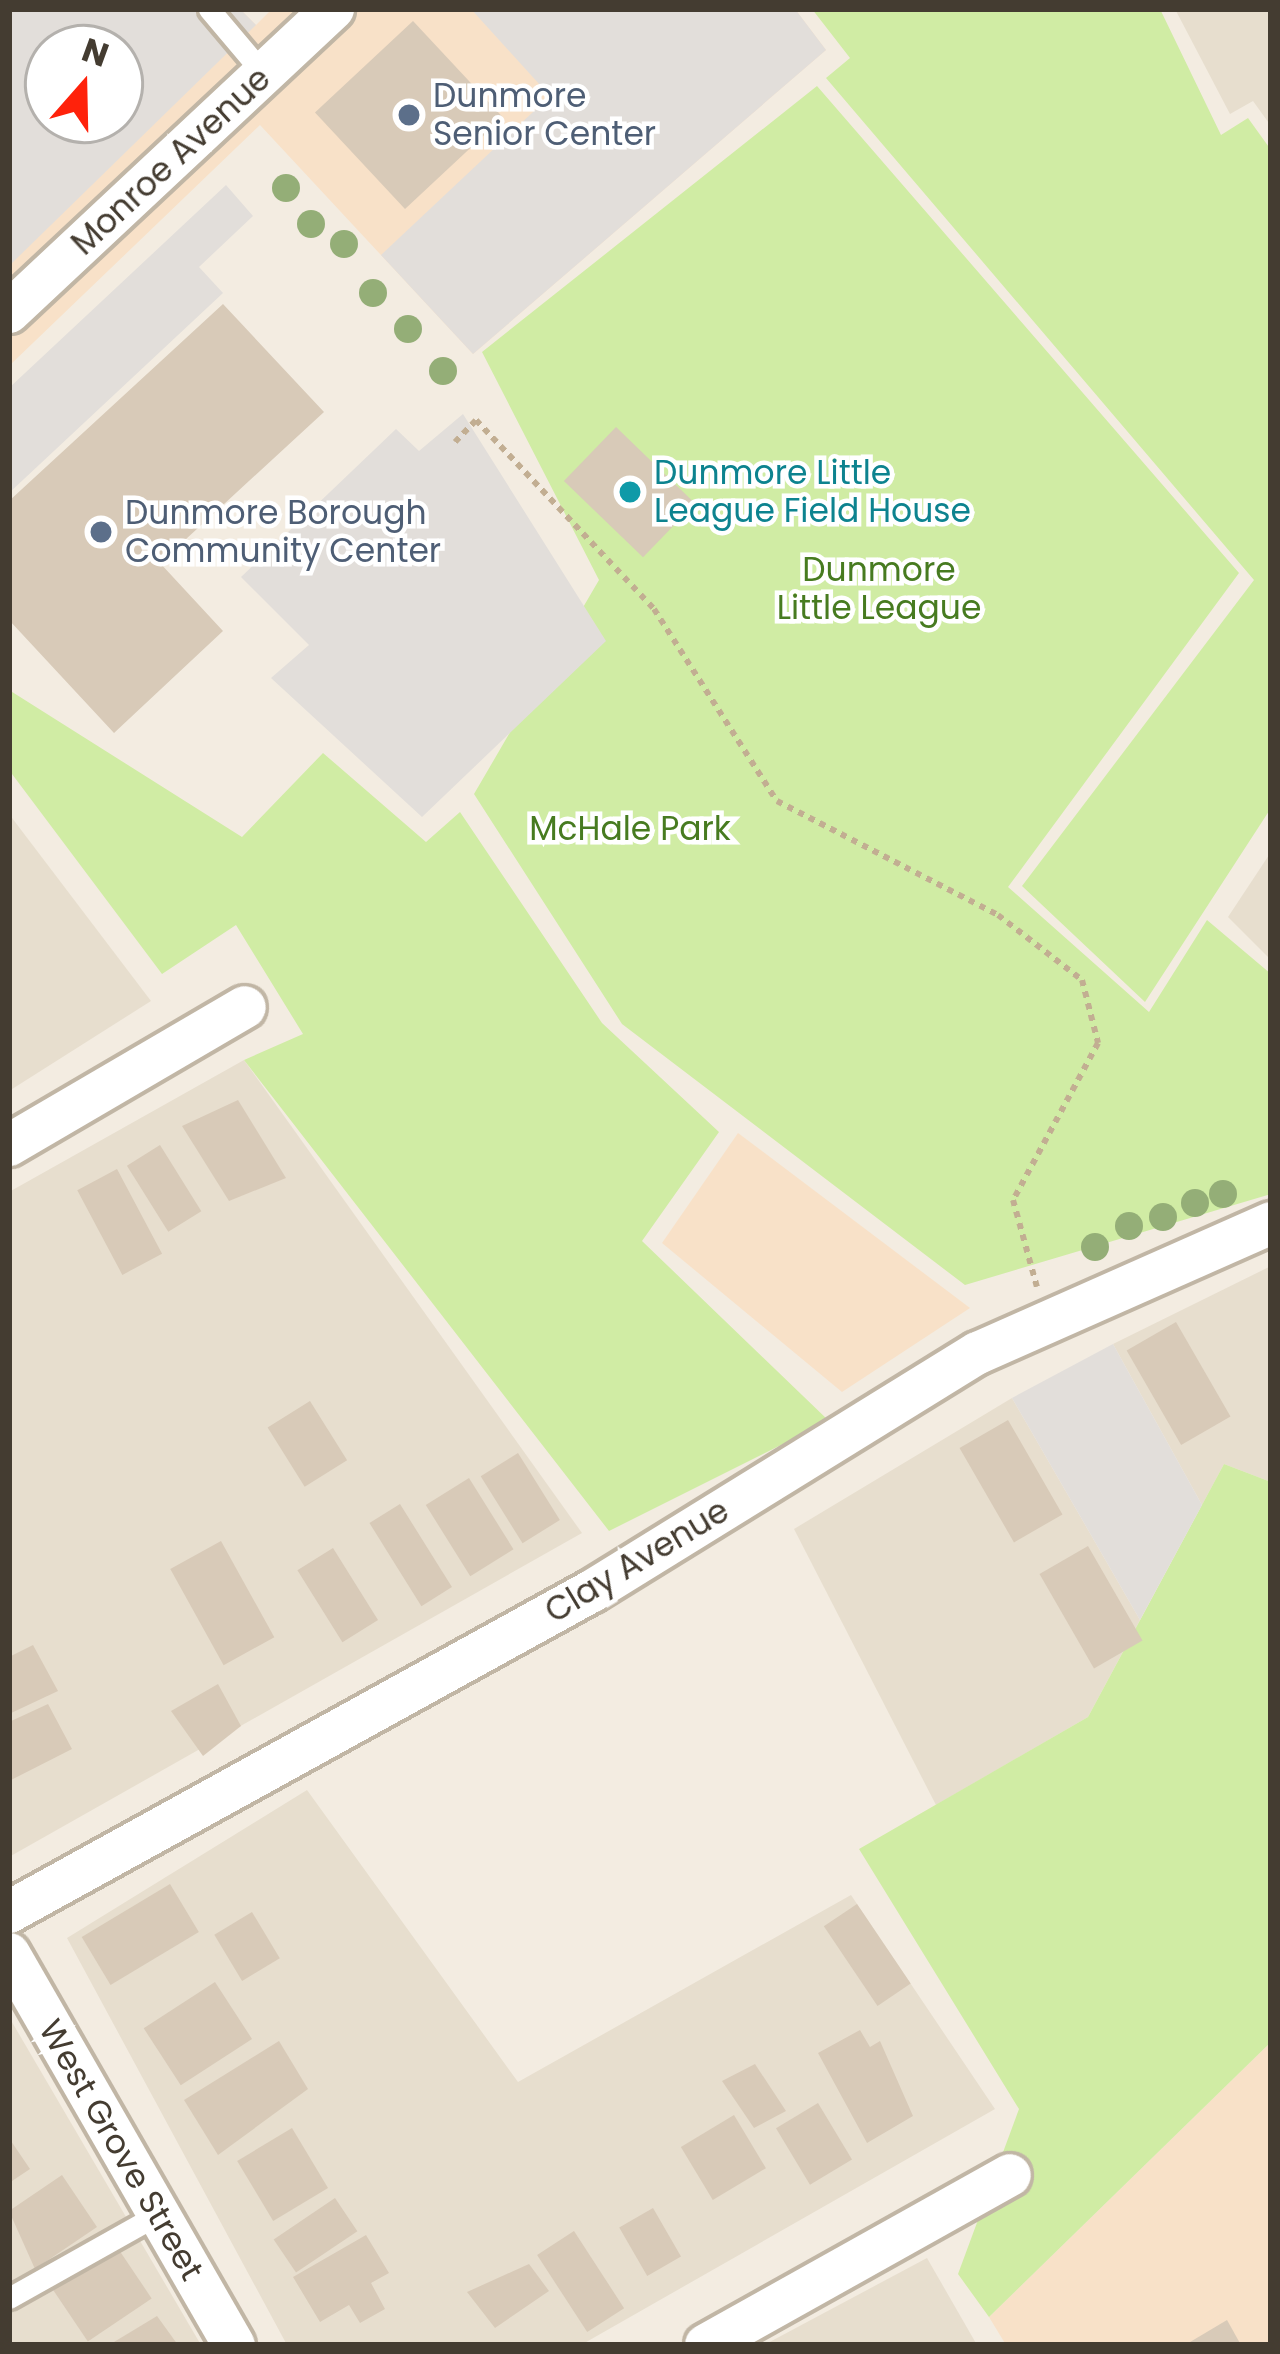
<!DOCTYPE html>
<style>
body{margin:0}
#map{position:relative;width:1280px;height:2354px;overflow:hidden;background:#f3ece1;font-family:Poppins,sans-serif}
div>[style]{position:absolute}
.residential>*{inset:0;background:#e7dece}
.commercial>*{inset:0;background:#f8e1c8}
.green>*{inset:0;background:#d0eca4}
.parking>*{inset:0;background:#e2deda}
.building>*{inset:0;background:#d8cab8;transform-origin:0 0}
.path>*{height:6px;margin-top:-3px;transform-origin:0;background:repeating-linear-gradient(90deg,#c2ae92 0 6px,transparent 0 12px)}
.roads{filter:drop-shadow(3px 0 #c1b6a5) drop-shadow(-3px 0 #c1b6a5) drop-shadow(0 3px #c1b6a5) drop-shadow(0 -3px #c1b6a5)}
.lane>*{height:21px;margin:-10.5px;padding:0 10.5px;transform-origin:10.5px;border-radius:10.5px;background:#fff}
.street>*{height:42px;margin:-21px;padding:0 21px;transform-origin:21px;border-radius:21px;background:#fff}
.trees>*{width:28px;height:28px;margin:-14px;border-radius:50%;background:#94ae77}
.dots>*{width:33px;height:33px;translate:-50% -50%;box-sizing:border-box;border:6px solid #fff;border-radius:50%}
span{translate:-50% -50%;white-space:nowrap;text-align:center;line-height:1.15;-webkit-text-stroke:9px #fff;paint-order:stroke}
.service-label{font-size:33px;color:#4e5e75}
.left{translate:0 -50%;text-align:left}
.street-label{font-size:33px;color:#443c31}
.culture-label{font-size:33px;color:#0d838f}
.park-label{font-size:33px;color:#477b20}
.frame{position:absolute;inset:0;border:12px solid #443c31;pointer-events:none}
.north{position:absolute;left:24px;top:24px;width:120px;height:120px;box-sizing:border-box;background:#fff;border:3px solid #b4b1ad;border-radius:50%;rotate:20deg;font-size:33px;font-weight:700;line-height:48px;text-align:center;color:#443c31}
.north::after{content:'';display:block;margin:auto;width:42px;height:54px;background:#ff220b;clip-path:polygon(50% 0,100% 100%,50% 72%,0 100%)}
</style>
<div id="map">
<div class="residential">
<div style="clip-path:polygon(1175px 9px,1271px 9px,1271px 126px,1253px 101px,1230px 114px)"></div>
<div style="clip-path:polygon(9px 814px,151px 1001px,9px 1091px)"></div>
<div style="clip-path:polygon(1271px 852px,1271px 960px,1228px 917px)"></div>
<div style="clip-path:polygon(244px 1060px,582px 1533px,9px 1857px,9px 1192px)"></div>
<div style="clip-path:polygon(1271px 1266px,1271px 1482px,1224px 1464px,1202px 1505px,1113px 1344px)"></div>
<div style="clip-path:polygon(1012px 1398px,1140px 1620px,1088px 1717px,936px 1805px,794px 1529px)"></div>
<div style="clip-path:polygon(307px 1790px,518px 2082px,851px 1895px,995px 2109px,581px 2345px,287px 2345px,67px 1938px)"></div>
<div style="clip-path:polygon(9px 2017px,201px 2345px,9px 2345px)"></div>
<div style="clip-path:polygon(927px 2258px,977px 2345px,764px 2345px)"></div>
</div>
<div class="commercial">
<div style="clip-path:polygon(evenodd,9px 9px,240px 9px,256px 25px,272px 9px,795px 9px,826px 50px,473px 354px,260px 125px,9px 366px,9px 9px,48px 48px,120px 48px,120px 120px,48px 120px,48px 48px)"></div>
<div style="clip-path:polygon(738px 1133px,970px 1308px,842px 1392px,662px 1243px)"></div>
<div style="clip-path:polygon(1271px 2042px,1271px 2345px,1006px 2345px,989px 2317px)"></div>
</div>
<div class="green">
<div style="clip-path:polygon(812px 9px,1160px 9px,1221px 135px,1248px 118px,1271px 150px,1271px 808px,1145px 1002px,1022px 886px,1254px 580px,826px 78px,850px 58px)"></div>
<div style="clip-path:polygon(817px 86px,1239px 573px,1008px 887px,1149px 1012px,1207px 920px,1271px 974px,1271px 1194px,965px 1285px,622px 1024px,474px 794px,599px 580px,482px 352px)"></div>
<div style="clip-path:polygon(9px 690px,242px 837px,323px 753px,426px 842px,460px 812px,602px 1023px,719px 1132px,642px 1241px,829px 1421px,609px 1531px,244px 1060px,303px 1034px,236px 925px,162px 974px,9px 770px)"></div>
<div style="clip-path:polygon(1224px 1464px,1271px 1482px,1271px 2042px,989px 2317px,958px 2274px,1019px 2109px,859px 1849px,1088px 1717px)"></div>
</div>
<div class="parking">
<div style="clip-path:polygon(evenodd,9px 9px,240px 9px,256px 25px,9px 266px,9px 9px,48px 48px,120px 48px,120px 120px,48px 120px,48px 48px)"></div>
<div style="clip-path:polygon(471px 9px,795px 9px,826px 50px,473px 354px,381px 255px,550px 96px)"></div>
<div style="clip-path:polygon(226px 185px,253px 216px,199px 267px,223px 293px,9px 493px,9px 388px)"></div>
<div style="clip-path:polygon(463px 414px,606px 641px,422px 817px,271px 678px,309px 645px,241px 577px,396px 429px,419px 451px)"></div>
<div style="clip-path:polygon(1113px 1344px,1202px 1505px,1140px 1620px,1012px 1398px)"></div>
</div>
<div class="building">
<div style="left:413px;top:21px;width:132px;height:134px;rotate:47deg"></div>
<div style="clip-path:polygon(223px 304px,324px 412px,160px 563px,223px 631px,114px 733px,9px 620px,9px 501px)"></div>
<div style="left:616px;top:427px;width:110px;height:75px;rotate:44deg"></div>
<div style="clip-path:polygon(238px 1100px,286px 1178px,229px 1201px,182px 1126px)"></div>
<div style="left:160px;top:1145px;width:78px;height:39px;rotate:58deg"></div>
<div style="left:117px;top:1169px;width:96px;height:45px;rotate:62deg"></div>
<div style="left:1176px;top:1322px;width:109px;height:57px;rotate:60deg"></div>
<div style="left:310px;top:1401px;width:70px;height:50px;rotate:58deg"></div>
<div style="left:1008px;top:1420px;width:109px;height:56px;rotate:60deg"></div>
<div style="left:518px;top:1453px;width:79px;height:44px;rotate:58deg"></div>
<div style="left:469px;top:1478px;width:84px;height:51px;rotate:58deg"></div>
<div style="left:400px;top:1504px;width:98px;height:36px;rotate:58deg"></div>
<div style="left:221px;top:1541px;width:110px;height:58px;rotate:61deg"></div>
<div style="left:1088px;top:1546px;width:109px;height:56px;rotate:60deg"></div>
<div style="left:333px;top:1548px;width:85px;height:42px;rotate:58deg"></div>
<div style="clip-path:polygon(33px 1645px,58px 1691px,9px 1714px,9px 1657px)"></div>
<div style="clip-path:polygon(218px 1684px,241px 1726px,203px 1756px,171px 1711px)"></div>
<div style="clip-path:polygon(48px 1704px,72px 1749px,9px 1781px,9px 1722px)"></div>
<div style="left:170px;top:1884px;width:56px;height:103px;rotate:59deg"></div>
<div style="left:857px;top:1904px;width:96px;height:40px;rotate:56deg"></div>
<div style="left:252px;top:1912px;width:54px;height:44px;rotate:59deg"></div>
<div style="left:215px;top:1982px;width:68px;height:85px;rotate:57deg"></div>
<div style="clip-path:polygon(860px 2030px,870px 2047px,880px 2041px,913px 2116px,867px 2143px,818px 2053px)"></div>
<div style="clip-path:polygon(279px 2041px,308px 2089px,218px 2155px,184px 2100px)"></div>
<div style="clip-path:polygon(755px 2064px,786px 2111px,754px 2128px,722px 2081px)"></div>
<div style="left:818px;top:2103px;width:66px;height:49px;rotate:59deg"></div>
<div style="left:734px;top:2115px;width:62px;height:62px;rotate:59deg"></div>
<div style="left:292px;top:2128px;width:70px;height:64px;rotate:59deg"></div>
<div style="clip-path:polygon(9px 2138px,30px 2169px,9px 2183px)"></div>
<div style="clip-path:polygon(62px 2175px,97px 2227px,35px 2269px,9px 2211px)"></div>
<div style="left:335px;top:2198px;width:40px;height:74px;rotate:56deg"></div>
<div style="left:653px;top:2208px;width:56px;height:39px;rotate:60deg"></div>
<div style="left:574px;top:2231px;width:92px;height:44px;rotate:57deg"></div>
<div style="clip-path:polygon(366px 2235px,389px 2273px,371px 2283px,385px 2309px,360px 2323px,349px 2305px,320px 2322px,293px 2277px)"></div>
<div style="left:117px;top:2247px;width:62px;height:77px;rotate:56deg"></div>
<div style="clip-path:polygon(529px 2264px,549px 2291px,495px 2328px,467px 2292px)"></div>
<div style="clip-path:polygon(157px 2316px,178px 2345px,109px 2345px)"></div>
<div style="clip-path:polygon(1227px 2320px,1241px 2345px,1185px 2345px)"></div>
</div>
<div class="path">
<div style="left:455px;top:442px;width:30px;rotate:-46deg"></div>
<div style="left:476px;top:420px;width:260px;rotate:46.7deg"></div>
<div style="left:654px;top:609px;width:228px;rotate:57.4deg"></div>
<div style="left:777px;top:801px;width:249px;rotate:27.3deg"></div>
<div style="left:998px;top:915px;width:106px;rotate:37.7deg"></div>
<div style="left:1082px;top:980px;width:65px;rotate:75.7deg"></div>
<div style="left:1098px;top:1043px;width:179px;rotate:118.4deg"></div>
<div style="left:1013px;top:1200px;width:90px;rotate:74.6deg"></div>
</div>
<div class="roads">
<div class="lane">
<div style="left:209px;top:9px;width:85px;rotate:49.8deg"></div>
<div style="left:9px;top:2298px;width:170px;rotate:-29.3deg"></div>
</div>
<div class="street">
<div style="left:9px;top:312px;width:444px;rotate:-43.1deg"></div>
<div style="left:9px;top:1145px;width:273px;rotate:-30.3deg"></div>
<div style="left:9px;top:1912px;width:666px;rotate:-28.84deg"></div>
<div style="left:592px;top:1591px;width:453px;rotate:-31.7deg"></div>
<div style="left:978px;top:1353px;width:321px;rotate:-23.9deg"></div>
<div style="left:9px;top:1954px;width:451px;rotate:60.1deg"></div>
<div style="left:706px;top:2345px;width:348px;rotate:-29.2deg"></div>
</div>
</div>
<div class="trees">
<div style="left:286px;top:188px"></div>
<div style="left:311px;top:224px"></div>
<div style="left:344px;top:244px"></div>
<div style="left:373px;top:293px"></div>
<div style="left:408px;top:329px"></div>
<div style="left:443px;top:371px"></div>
<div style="left:1223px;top:1194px"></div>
<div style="left:1195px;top:1203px"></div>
<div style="left:1163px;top:1217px"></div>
<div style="left:1129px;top:1226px"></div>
<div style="left:1095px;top:1247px"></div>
</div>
<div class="dots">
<div style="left:409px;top:115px;background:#5c6f8a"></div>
<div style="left:630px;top:492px;background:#0f9aa8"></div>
<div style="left:101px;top:532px;background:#5c6f8a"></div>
</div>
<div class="service-label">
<span class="left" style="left:433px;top:115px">Dunmore<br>Senior Center</span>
<span class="left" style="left:125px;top:532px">Dunmore Borough<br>Community Center</span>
</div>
<div class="street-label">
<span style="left:171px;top:161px;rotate:-43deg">Monroe Avenue</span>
<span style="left:637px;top:1561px;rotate:-31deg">Clay Avenue</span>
<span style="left:121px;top:2150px;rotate:60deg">West Grove Street</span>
</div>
<div class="culture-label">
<span class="left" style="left:654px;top:492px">Dunmore Little<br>League Field House</span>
</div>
<div class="park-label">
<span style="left:879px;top:589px">Dunmore<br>Little League</span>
<span style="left:630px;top:829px">McHale Park</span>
</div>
<div class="frame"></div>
<div class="north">N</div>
</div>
